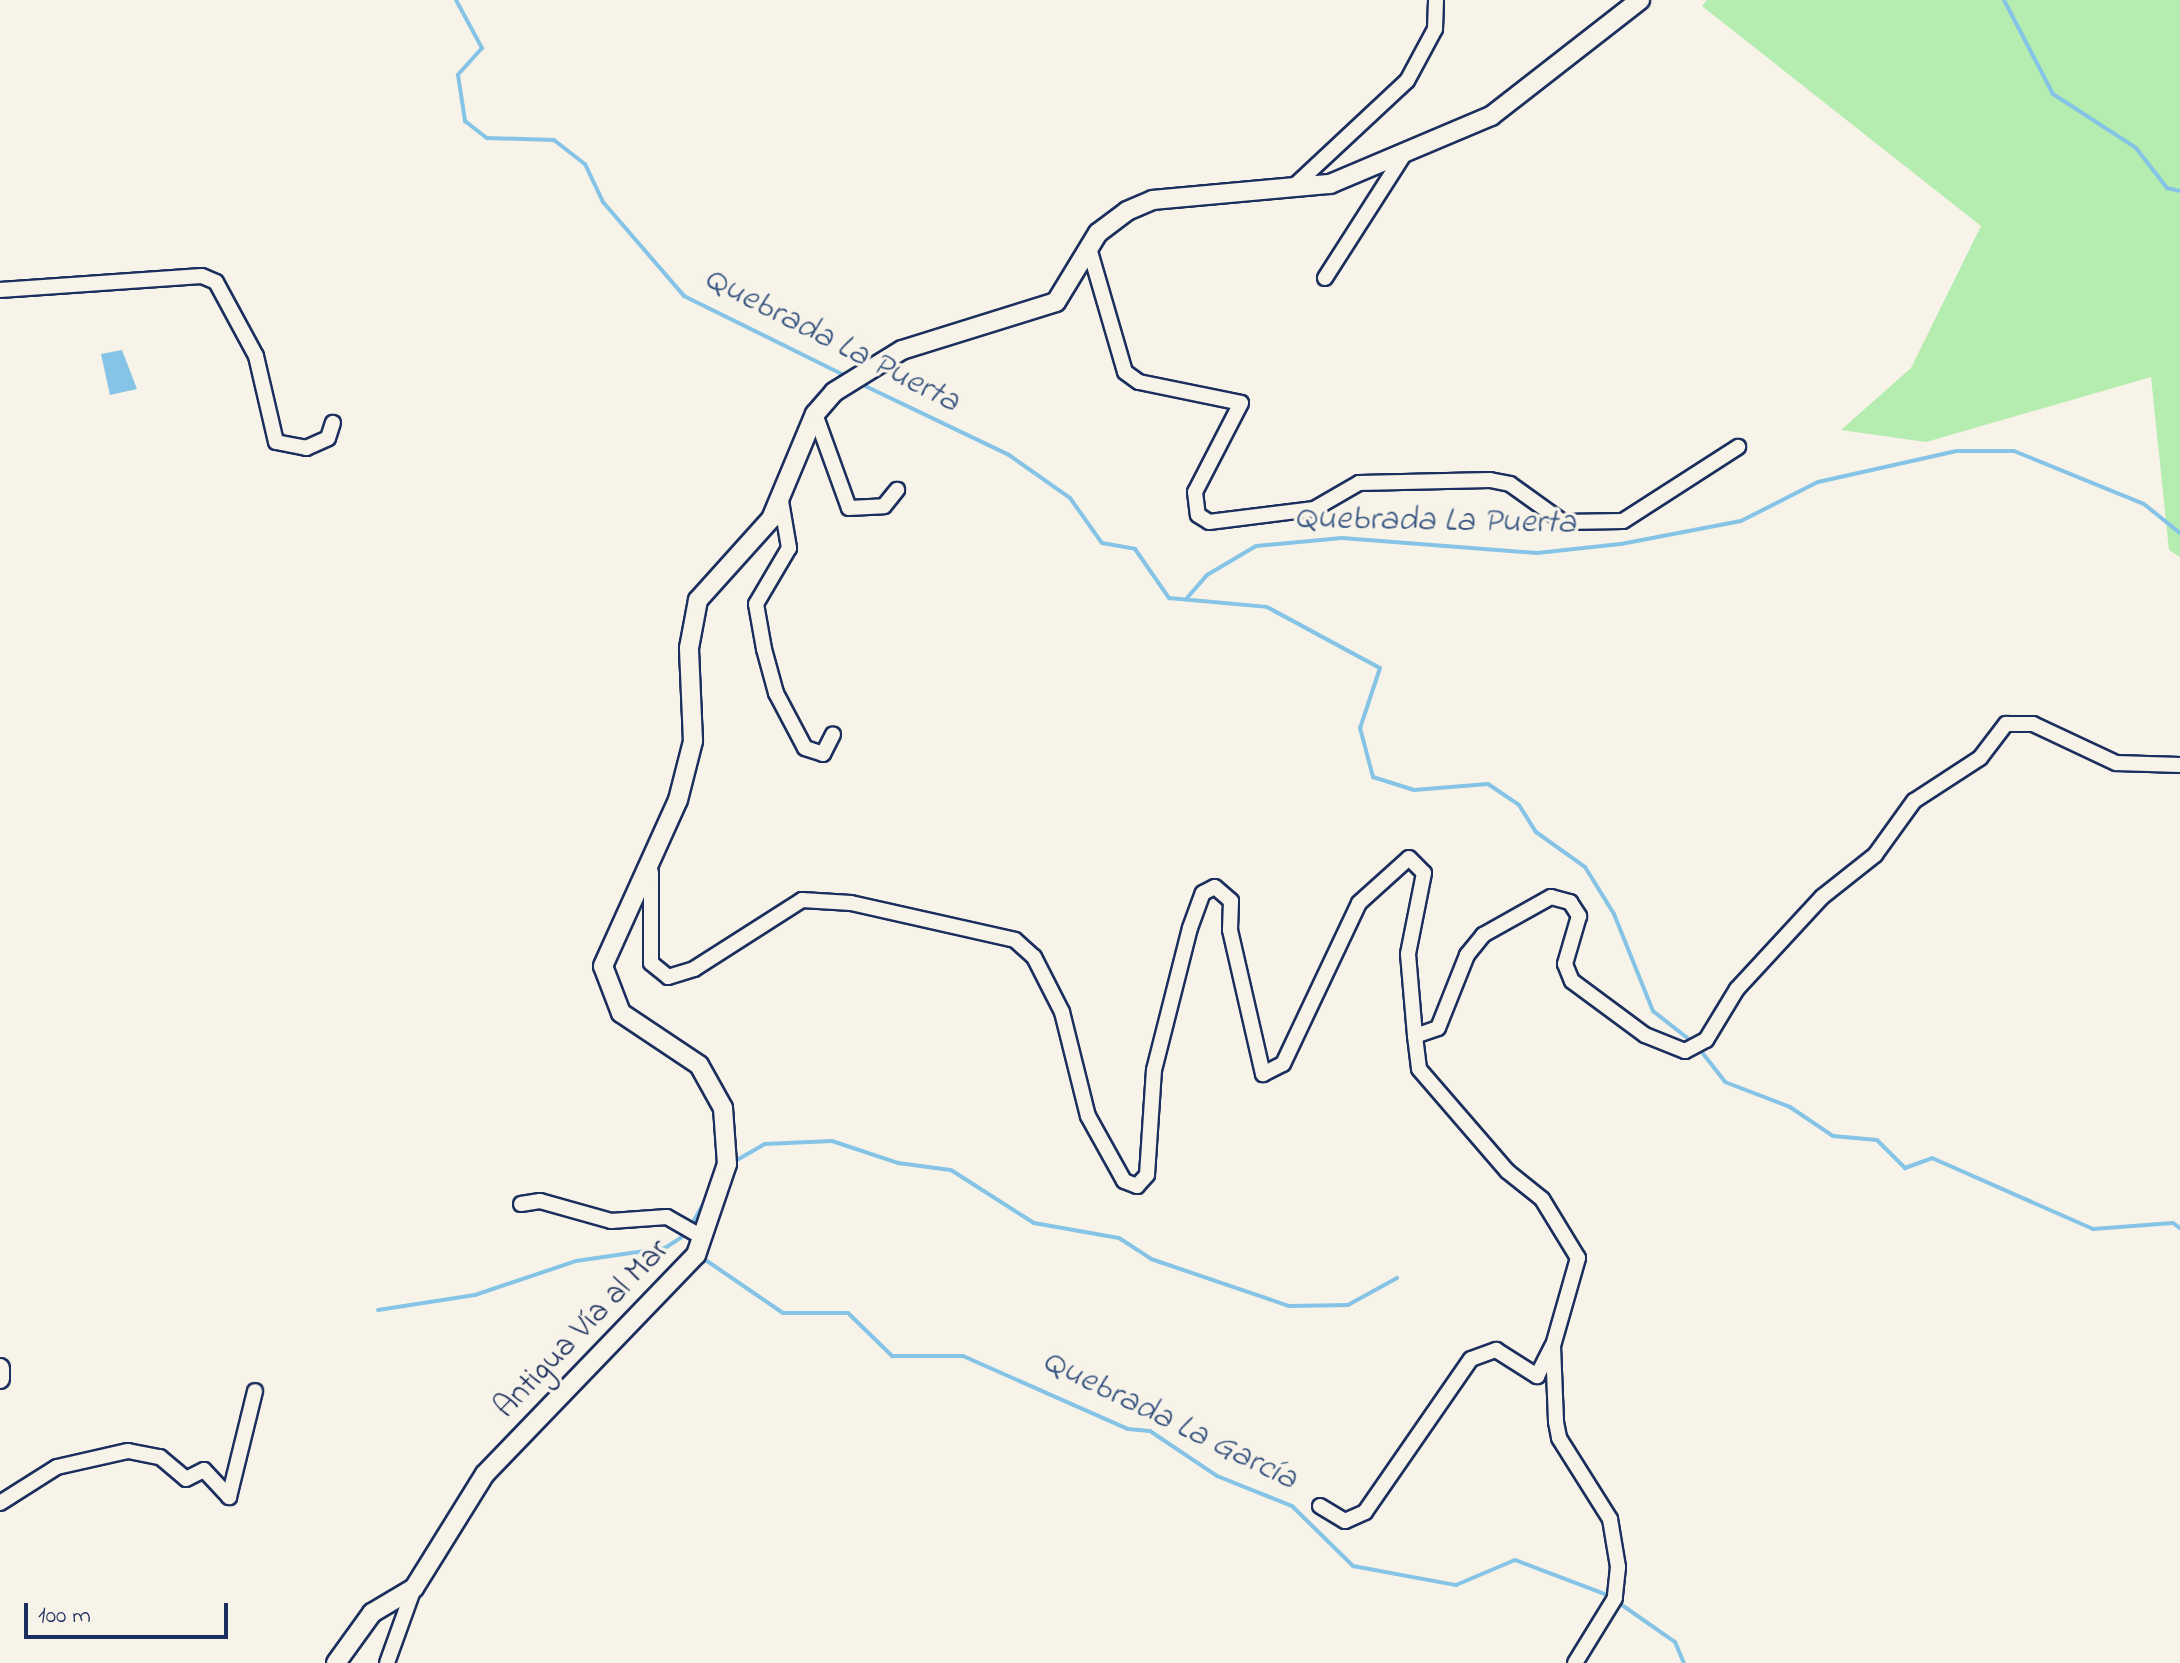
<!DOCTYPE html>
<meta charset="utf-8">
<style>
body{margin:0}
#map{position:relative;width:2180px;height:1663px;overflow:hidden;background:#f7f3e8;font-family:"Indie Flower",sans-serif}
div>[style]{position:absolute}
.green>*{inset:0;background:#b5ecaf}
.water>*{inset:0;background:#85c4e6}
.stream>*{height:4px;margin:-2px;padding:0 2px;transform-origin:2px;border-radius:2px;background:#85c4e6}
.roads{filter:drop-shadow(2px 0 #1b2f5e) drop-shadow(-2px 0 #1b2f5e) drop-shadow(0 2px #1b2f5e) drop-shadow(0 -2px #1b2f5e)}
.minor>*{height:14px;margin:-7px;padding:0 7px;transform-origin:7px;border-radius:7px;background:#f7f3e8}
.major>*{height:18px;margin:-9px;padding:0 9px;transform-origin:9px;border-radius:9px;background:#f7f3e8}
span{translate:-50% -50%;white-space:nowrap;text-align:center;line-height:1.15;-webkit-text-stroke:7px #f7f3e8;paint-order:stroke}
.street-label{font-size:32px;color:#1b2f5e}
.water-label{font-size:34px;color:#365480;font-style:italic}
.scale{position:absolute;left:24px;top:1603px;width:204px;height:36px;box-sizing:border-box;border:4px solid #1b2f5e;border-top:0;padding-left:10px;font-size:24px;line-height:28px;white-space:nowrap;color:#1b2f5e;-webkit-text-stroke:6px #f7f3e8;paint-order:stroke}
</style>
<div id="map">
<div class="green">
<div style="clip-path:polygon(1707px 0,2180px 0,2180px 557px,2169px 550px,2151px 377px,1926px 442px,1841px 430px,1911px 368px,1981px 226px,1702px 6px)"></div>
</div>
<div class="water">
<div style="clip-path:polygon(122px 350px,137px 389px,110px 395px,101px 354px)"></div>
</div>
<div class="stream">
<div style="left:456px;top:0;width:55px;rotate:61.6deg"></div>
<div style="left:482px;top:48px;width:36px;rotate:132deg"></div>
<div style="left:458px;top:75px;width:47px;rotate:81.3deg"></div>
<div style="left:465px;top:121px;width:28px;rotate:38deg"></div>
<div style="left:487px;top:138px;width:67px;rotate:1.7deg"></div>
<div style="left:554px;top:140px;width:39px;rotate:38deg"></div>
<div style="left:585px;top:164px;width:42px;rotate:64.7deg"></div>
<div style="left:603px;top:202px;width:124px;rotate:49.2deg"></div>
<div style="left:684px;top:296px;width:181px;rotate:26.3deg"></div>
<div style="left:2004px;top:0;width:106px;rotate:62.5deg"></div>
<div style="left:2053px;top:94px;width:99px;rotate:33deg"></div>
<div style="left:2136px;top:148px;width:51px;rotate:52.2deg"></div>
<div style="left:2167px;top:188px;width:13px;rotate:13deg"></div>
<div style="left:861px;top:384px;width:164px;rotate:25.6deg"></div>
<div style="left:1009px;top:455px;width:75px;rotate:35.2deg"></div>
<div style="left:1070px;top:498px;width:55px;rotate:54.6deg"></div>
<div style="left:1102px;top:543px;width:34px;rotate:10deg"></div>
<div style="left:1135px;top:549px;width:60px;rotate:55.2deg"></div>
<div style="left:1169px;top:598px;width:98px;rotate:5.2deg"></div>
<div style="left:1267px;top:607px;width:128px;rotate:28.4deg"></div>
<div style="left:1380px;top:668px;width:63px;rotate:108.4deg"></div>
<div style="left:1360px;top:728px;width:51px;rotate:75.1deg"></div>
<div style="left:1373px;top:777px;width:43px;rotate:17.6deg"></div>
<div style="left:1414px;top:790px;width:74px;rotate:-4.6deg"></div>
<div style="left:1488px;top:784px;width:37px;rotate:34deg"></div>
<div style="left:1519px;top:805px;width:32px;rotate:58deg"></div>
<div style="left:1536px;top:832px;width:60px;rotate:35.5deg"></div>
<div style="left:1585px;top:867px;width:55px;rotate:58.3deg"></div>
<div style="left:1614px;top:914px;width:105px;rotate:68.1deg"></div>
<div style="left:1653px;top:1011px;width:47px;rotate:38.1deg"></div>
<div style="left:1187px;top:598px;width:30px;rotate:-49deg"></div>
<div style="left:1207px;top:575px;width:57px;rotate:-30.6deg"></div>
<div style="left:1256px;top:546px;width:86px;rotate:-5.3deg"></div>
<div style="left:1342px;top:538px;width:196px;rotate:4.4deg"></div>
<div style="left:1537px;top:553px;width:84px;rotate:-6.1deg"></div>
<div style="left:1621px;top:544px;width:122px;rotate:-10.9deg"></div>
<div style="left:1741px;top:521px;width:86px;rotate:-26.9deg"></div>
<div style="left:1818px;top:482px;width:142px;rotate:-12.6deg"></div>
<div style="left:1957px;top:451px;width:57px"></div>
<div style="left:2014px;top:451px;width:140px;rotate:22.2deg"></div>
<div style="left:2144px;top:504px;width:46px;rotate:38.9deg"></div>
<div style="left:1701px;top:1051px;width:39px;rotate:52deg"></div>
<div style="left:1725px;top:1082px;width:70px;rotate:21deg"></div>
<div style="left:1790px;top:1107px;width:52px;rotate:34deg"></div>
<div style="left:1833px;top:1136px;width:44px;rotate:5.2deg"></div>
<div style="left:1877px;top:1140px;width:40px;rotate:45deg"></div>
<div style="left:1905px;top:1168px;width:29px;rotate:-20deg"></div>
<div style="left:1932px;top:1158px;width:176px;rotate:23.8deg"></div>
<div style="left:2093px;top:1229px;width:80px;rotate:-4.3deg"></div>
<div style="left:2173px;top:1223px;width:9px;rotate:36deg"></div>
<div style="left:737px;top:1160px;width:32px;rotate:-30deg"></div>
<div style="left:765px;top:1144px;width:67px;rotate:-2.6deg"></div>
<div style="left:832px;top:1141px;width:70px;rotate:18.4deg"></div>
<div style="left:898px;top:1163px;width:53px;rotate:7.5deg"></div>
<div style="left:951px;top:1170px;width:98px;rotate:32.6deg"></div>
<div style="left:1034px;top:1223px;width:86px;rotate:10deg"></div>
<div style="left:1119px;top:1238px;width:38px;rotate:33deg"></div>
<div style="left:1151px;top:1259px;width:146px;rotate:18.8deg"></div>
<div style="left:1289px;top:1306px;width:59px;rotate:-1deg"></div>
<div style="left:1348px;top:1305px;width:56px;rotate:-28.9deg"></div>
<div style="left:692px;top:1224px;width:26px;rotate:-61deg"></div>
<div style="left:707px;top:1261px;width:92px;rotate:34.4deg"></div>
<div style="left:783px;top:1313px;width:65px"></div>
<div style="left:848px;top:1313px;width:62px;rotate:44.3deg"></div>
<div style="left:892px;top:1356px;width:71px"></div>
<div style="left:963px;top:1356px;width:180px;rotate:23.9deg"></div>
<div style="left:1128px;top:1429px;width:22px;rotate:5deg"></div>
<div style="left:1150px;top:1431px;width:81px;rotate:33.9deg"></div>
<div style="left:1217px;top:1476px;width:81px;rotate:21.8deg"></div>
<div style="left:1292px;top:1506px;width:86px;rotate:44.5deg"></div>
<div style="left:1353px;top:1566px;width:105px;rotate:10.5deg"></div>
<div style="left:1456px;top:1585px;width:64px;rotate:-23deg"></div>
<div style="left:1515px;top:1560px;width:102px;rotate:20.8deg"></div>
<div style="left:378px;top:1310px;width:98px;rotate:-8.8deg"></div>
<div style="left:475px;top:1295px;width:107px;rotate:-18.6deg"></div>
<div style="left:576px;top:1261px;width:90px;rotate:-8.3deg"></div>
<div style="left:665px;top:1248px;width:20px;rotate:-33deg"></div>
<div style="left:1619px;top:1603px;width:68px;rotate:34.9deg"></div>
<div style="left:1675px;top:1642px;width:23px;rotate:67deg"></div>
</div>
<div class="roads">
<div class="minor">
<div style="left:1291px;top:189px;width:158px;rotate:-43deg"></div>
<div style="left:1407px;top:81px;width:59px;rotate:-61.7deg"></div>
<div style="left:1435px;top:29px;width:29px;rotate:-88deg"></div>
<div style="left:1089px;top:248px;width:129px;rotate:73.8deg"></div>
<div style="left:1125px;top:372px;width:17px;rotate:36deg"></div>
<div style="left:1139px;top:382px;width:104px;rotate:11.6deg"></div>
<div style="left:1241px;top:403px;width:100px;rotate:117.3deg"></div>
<div style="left:1195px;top:492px;width:23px;rotate:83deg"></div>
<div style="left:1198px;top:515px;width:13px;rotate:32deg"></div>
<div style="left:1209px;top:522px;width:106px;rotate:-7.1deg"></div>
<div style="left:1314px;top:509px;width:52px;rotate:-30deg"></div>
<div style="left:1359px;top:483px;width:131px;rotate:-1.3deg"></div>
<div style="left:1490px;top:480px;width:20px;rotate:11deg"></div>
<div style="left:1510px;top:484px;width:65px;rotate:35.6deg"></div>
<div style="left:1563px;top:522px;width:60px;rotate:-1deg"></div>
<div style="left:1623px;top:521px;width:137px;rotate:-32.8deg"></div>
<div style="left:1325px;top:278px;width:152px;rotate:-57.4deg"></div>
<div style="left:0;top:290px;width:202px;rotate:-4deg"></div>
<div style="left:202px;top:276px;width:15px;rotate:23deg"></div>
<div style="left:216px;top:282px;width:84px;rotate:61.6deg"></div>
<div style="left:256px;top:356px;width:88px;rotate:76.9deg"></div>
<div style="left:276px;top:442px;width:31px;rotate:11deg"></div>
<div style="left:306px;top:448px;width:24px;rotate:-24deg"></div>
<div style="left:328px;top:438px;width:16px;rotate:-72deg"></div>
<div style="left:815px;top:414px;width:100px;rotate:70.1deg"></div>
<div style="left:849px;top:508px;width:35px;rotate:-3deg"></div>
<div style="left:884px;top:506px;width:21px;rotate:-51deg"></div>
<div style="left:781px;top:501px;width:48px;rotate:80.3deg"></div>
<div style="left:789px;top:548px;width:65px;rotate:120.5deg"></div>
<div style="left:756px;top:604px;width:46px;rotate:79.9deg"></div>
<div style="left:764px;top:649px;width:46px;rotate:74.7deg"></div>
<div style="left:776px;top:693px;width:62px;rotate:62.2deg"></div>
<div style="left:805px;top:748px;width:19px;rotate:18deg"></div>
<div style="left:823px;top:754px;width:22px;rotate:-63deg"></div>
<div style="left:651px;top:872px;width:91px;rotate:90deg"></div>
<div style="left:651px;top:963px;width:22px;rotate:39deg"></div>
<div style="left:668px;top:977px;width:27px;rotate:-17deg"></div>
<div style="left:694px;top:969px;width:128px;rotate:-32.6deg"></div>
<div style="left:802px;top:900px;width:49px;rotate:3.5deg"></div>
<div style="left:851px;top:903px;width:168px;rotate:12.7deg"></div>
<div style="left:1015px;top:940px;width:25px;rotate:42deg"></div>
<div style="left:1034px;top:957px;width:62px;rotate:63deg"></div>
<div style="left:1062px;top:1012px;width:107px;rotate:76deg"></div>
<div style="left:1088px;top:1116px;width:74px;rotate:61deg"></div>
<div style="left:1124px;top:1181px;width:14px;rotate:21deg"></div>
<div style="left:1137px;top:1186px;width:15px;rotate:-48deg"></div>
<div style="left:1147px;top:1175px;width:105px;rotate:-86.2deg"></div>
<div style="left:1154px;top:1070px;width:146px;rotate:-75.8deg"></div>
<div style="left:1190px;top:928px;width:37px;rotate:-70deg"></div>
<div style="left:1203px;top:893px;width:13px;rotate:-27deg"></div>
<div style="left:1215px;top:887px;width:21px;rotate:41deg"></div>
<div style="left:1231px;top:901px;width:29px;rotate:92deg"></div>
<div style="left:1230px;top:930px;width:148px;rotate:77.1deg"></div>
<div style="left:1263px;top:1074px;width:22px;rotate:-27deg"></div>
<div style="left:1283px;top:1064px;width:178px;rotate:-64.7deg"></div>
<div style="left:1359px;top:903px;width:67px;rotate:-42deg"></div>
<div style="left:1409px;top:858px;width:21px;rotate:45deg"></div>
<div style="left:1424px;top:873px;width:83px;rotate:101.2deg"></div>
<div style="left:1408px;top:954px;width:82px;rotate:85.1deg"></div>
<div style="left:1415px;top:1036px;width:24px;rotate:-19deg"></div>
<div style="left:1438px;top:1028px;width:79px;rotate:-68.3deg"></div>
<div style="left:1467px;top:955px;width:26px;rotate:-51deg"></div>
<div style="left:1483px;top:935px;width:78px;rotate:-29.2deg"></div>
<div style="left:1551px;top:897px;width:20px;rotate:15deg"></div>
<div style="left:1570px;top:902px;width:17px;rotate:57deg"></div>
<div style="left:1579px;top:916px;width:50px;rotate:106.3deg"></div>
<div style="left:1565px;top:964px;width:18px;rotate:68deg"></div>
<div style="left:1572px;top:981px;width:91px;rotate:36.5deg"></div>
<div style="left:1645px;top:1035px;width:43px;rotate:21.8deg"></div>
<div style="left:1685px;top:1051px;width:24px;rotate:-28deg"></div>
<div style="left:1706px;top:1040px;width:60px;rotate:-58.7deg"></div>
<div style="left:1737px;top:989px;width:125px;rotate:-47.3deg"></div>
<div style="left:1822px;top:897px;width:68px;rotate:-38.4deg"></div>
<div style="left:1875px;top:855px;width:67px;rotate:-54.2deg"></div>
<div style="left:1914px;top:801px;width:79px;rotate:-33.1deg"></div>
<div style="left:1980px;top:758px;width:43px;rotate:-52.6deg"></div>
<div style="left:2006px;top:724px;width:27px"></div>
<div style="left:2033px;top:724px;width:92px;rotate:25.2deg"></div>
<div style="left:2116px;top:763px;width:64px;rotate:1.8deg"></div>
<div style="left:1415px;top:1036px;width:33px;rotate:83deg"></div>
<div style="left:1419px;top:1069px;width:135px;rotate:49.2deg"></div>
<div style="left:1507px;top:1171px;width:45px;rotate:38.7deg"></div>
<div style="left:1542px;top:1199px;width:69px;rotate:58.6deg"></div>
<div style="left:1578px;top:1258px;width:91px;rotate:105.9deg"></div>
<div style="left:1553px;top:1346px;width:76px;rotate:87.7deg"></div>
<div style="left:1556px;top:1422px;width:16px;rotate:79deg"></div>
<div style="left:1559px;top:1438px;width:96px;rotate:57.8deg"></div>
<div style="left:1610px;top:1519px;width:49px;rotate:80.5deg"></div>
<div style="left:1618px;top:1567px;width:31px;rotate:96deg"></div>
<div style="left:1615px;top:1598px;width:76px;rotate:121.6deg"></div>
<div style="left:521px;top:1204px;width:19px;rotate:-9deg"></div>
<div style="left:540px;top:1201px;width:74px;rotate:15.7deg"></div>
<div style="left:611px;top:1221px;width:56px;rotate:-4.1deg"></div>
<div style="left:667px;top:1217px;width:40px;rotate:29.7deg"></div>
<div style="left:0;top:1503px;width:67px;rotate:-32.3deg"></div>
<div style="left:57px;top:1467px;width:73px;rotate:-12.7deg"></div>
<div style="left:128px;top:1451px;width:33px;rotate:11deg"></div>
<div style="left:160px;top:1457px;width:34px;rotate:40deg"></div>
<div style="left:186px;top:1479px;width:20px;rotate:-27deg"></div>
<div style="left:204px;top:1470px;width:37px;rotate:47deg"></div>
<div style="left:229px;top:1497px;width:109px;rotate:-76.2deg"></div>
<div style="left:1320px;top:1506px;width:29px;rotate:31deg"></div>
<div style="left:1345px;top:1521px;width:22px;rotate:-24deg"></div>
<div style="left:1365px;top:1512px;width:186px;rotate:-55.3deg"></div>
<div style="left:1471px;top:1359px;width:27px;rotate:-20deg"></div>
<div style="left:1496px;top:1350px;width:49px;rotate:32.4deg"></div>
<div style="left:1537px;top:1376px;width:34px;rotate:-63deg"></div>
<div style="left:387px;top:1663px;width:80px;rotate:-70.2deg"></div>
</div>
<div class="major">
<div style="left:0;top:1368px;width:11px;rotate:90deg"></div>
<div style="left:336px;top:1663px;width:62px;rotate:-54.2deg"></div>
<div style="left:372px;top:1613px;width:49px;rotate:-30.8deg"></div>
<div style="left:414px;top:1588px;width:134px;rotate:-58.1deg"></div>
<div style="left:485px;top:1474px;width:304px;rotate:-46.1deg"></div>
<div style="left:696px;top:1255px;width:96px;rotate:-71.2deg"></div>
<div style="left:727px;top:1164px;width:56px;rotate:-94.1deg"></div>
<div style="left:723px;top:1108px;width:49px;rotate:-119.2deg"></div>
<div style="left:699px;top:1065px;width:94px;rotate:-146.3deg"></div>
<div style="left:621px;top:1013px;width:50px;rotate:-111deg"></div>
<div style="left:603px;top:966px;width:182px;rotate:-65.7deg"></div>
<div style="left:678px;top:800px;width:61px;rotate:-75.7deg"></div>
<div style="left:693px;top:741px;width:93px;rotate:-92.5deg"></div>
<div style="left:689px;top:648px;width:49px;rotate:-79.4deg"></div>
<div style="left:698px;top:600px;width:109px;rotate:-48deg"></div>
<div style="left:771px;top:519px;width:114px;rotate:-67.3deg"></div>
<div style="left:815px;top:414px;width:29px;rotate:-49deg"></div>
<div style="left:834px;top:392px;width:80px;rotate:-31.7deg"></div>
<div style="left:902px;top:350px;width:161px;rotate:-17.3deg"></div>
<div style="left:1056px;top:302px;width:81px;rotate:-58.7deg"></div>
<div style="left:1098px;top:233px;width:36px;rotate:-37deg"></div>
<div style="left:1127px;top:211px;width:28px;rotate:-23deg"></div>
<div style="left:1153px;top:200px;width:178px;rotate:-5.2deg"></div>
<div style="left:1330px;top:184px;width:175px;rotate:-22.9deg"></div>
<div style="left:1491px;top:116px;width:189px;rotate:-37.9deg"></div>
</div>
</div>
<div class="street-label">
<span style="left:583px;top:1330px;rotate:-46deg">Antigua Vía al Mar</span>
</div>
<div class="water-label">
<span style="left:831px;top:341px;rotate:27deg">Quebrada La Puerta</span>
<span style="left:1435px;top:522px;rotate:1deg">Quebrada La Puerta</span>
<span style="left:1169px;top:1421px;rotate:26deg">Quebrada La García</span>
</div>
<div class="scale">100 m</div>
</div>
